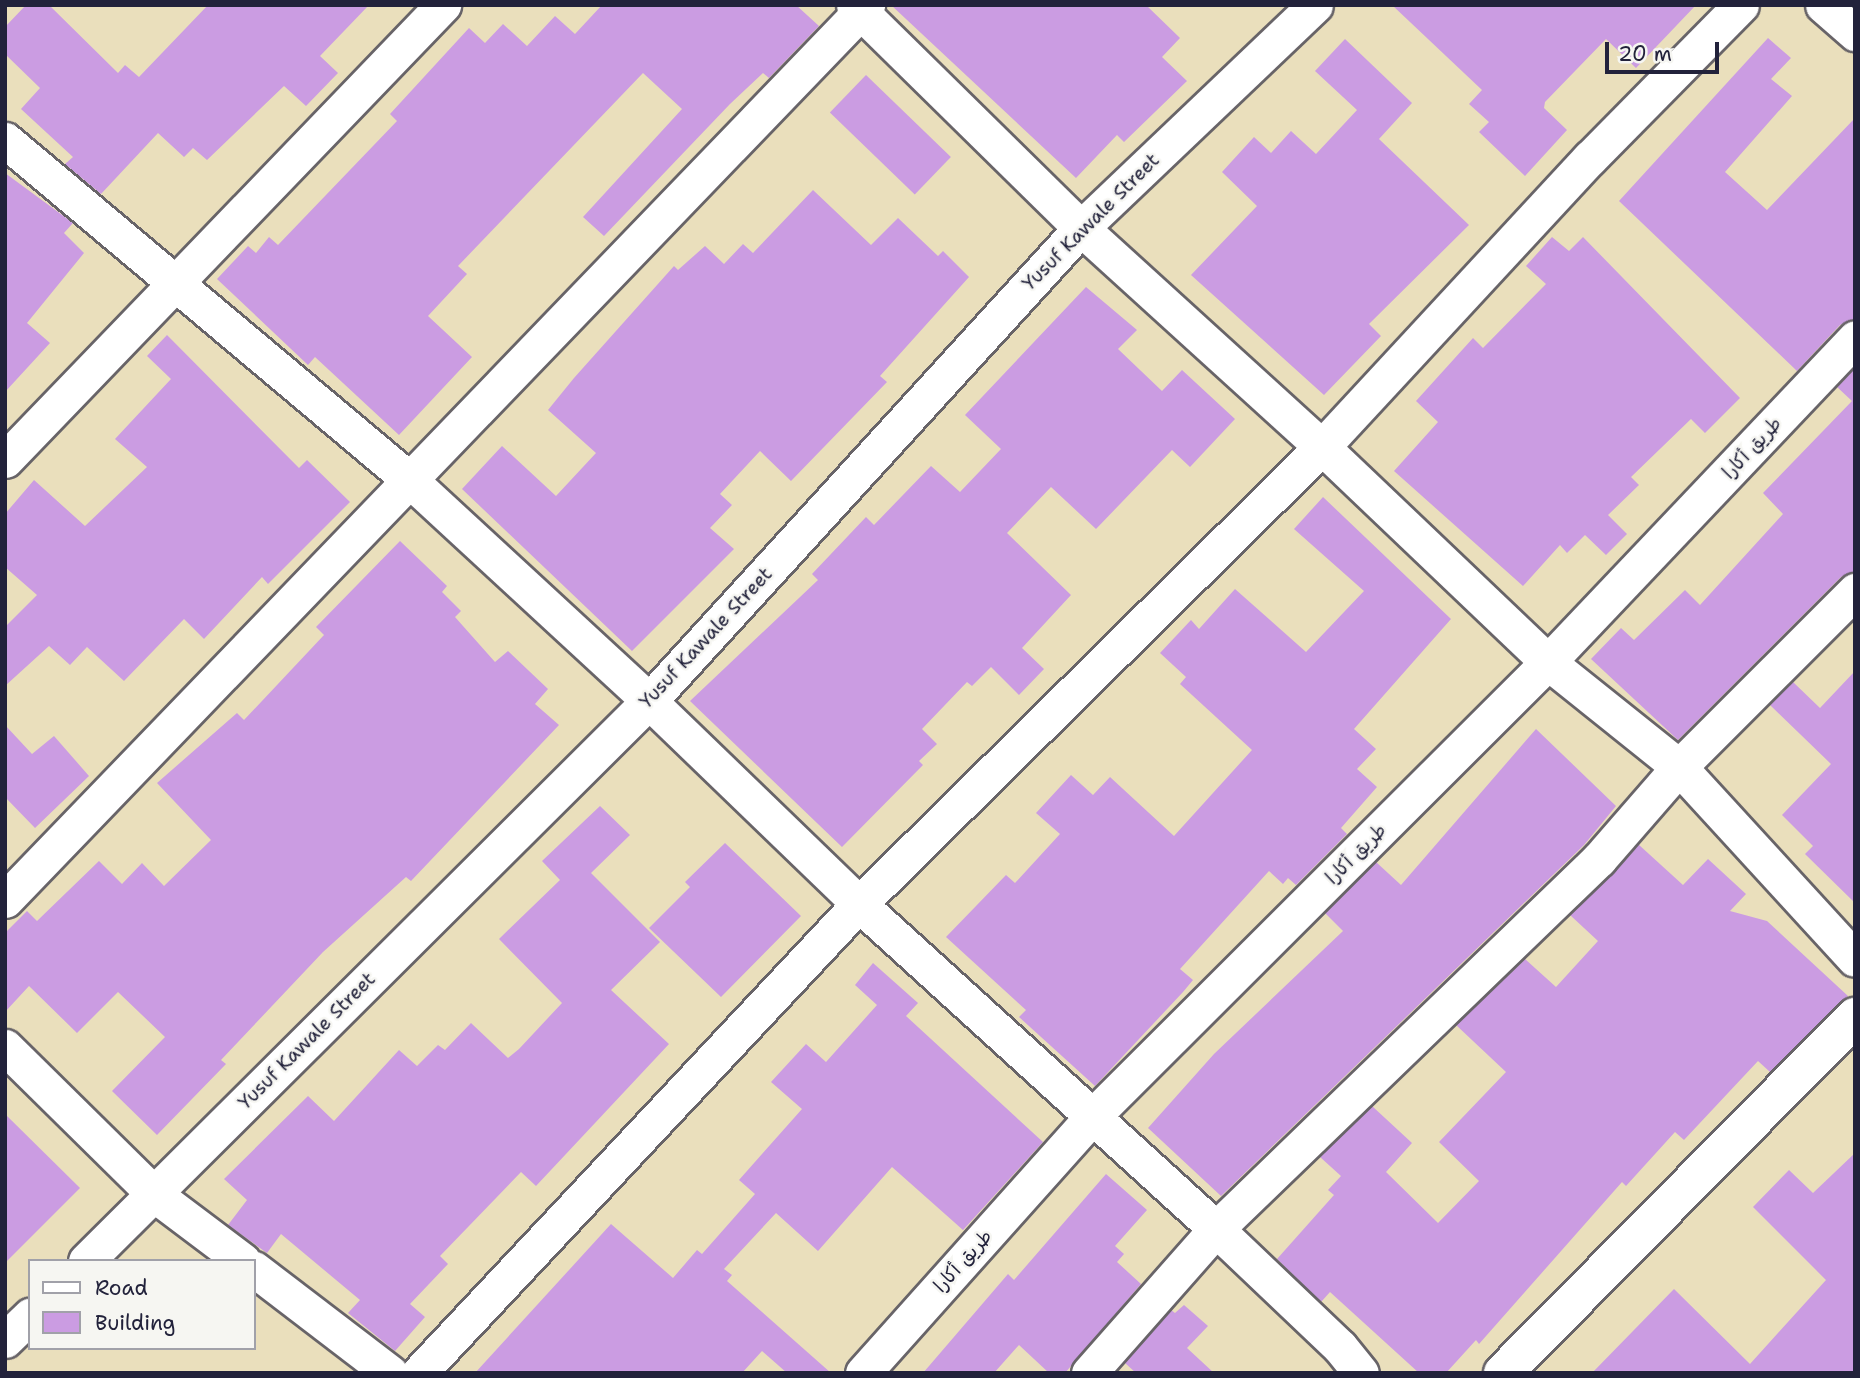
<!DOCTYPE html>
<meta charset="utf-8">
<style>
body{margin:0}
#map{position:relative;width:1860px;height:1378px;overflow:hidden;background:#eadfbc;font-family:"Shantell Sans","Playpen Sans Arabic",sans-serif}
div>[style]{position:absolute}
.building>*{inset:0;background:#cb9ce2;transform-origin:0 0}
.roads{filter:drop-shadow(2px 0 #686468) drop-shadow(-2px 0 #686468) drop-shadow(0 2px #686468) drop-shadow(0 -2px #686468)}
.street>*{height:35px;margin:-17.5px;padding:0 17.5px;transform-origin:17.5px;border-radius:17.5px;background:#fff}
.secondary>*{height:38px;margin:-19px;padding:0 19px;transform-origin:19px;border-radius:19px;background:#fff}
span{translate:-50% -50%;white-space:nowrap;text-align:center;line-height:1.15;-webkit-text-stroke:5px #f6f6f2;paint-order:stroke}
.street-label{font-size:19px;color:#22223b}
.frame{position:absolute;inset:0;border:7px solid #22223b;pointer-events:none}
.legend{position:absolute;left:28px;top:1259px;width:228px;height:91px;box-sizing:border-box;background:#f6f6f2;border:2px solid #a1a1a9;margin:0;padding:9px 12px;list-style:none;font-size:21px;color:#22223b}
.legend li{display:flex;align-items:center;gap:14px;height:35px}
.legend b{width:35px;border:2px solid #a1a1a9}
.scale{position:absolute;left:1605px;top:42px;width:114px;height:32px;box-sizing:border-box;border:4px solid #22223b;border-top:0;padding-left:9px;font-size:21px;line-height:24px;white-space:nowrap;color:#22223b;-webkit-text-stroke:5px #f6f6f2;paint-order:stroke}
</style>
<div id="map">
<div class="building">
<div style="clip-path:polygon(26px 5px,49px 5px,118px 73px,125px 65px,139px 77px,208px 5px,369px 5px,320px 56px,338px 73px,306px 106px,284px 86px,207px 160px,193px 148px,184px 157px,158px 133px,101px 194px,65px 164px,73px 157px,21px 109px,40px 88px,5px 54px,5px 27px)"></div>
<div style="clip-path:polygon(602px 5px,796px 5px,819px 26px,769px 78px,763px 73px,730px 104px,604px 236px,583px 217px,682px 109px,643px 73px,458px 266px,467px 274px,428px 316px,472px 357px,399px 435px,315px 357px,308px 365px,217px 279px,248px 246px,256px 253px,269px 237px,278px 245px,397px 121px,390px 114px,469px 28px,485px 43px,503px 24px,527px 46px,555px 16px,575px 34px)"></div>
<div style="clip-path:polygon(891px 5px,1146px 5px,1180px 38px,1162px 57px,1187px 81px,1124px 142px,1117px 135px,1076px 178px)"></div>
<div style="clip-path:polygon(1392px 5px,1696px 5px,1636px 68px,1606px 39px,1545px 102px,1544px 108px,1567px 130px,1525px 176px,1479px 132px,1489px 122px,1469px 104px,1482px 90px)"></div>
<div style="clip-path:polygon(1768px 38px,1791px 58px,1771px 79px,1792px 96px,1725px 172px,1767px 210px,1855px 118px,1855px 319px,1840px 325px,1797px 371px,1619px 201px)"></div>
<div style="clip-path:polygon(1345px 39px,1412px 103px,1379px 139px,1469px 225px,1369px 324px,1381px 336px,1324px 395px,1191px 275px,1257px 206px,1222px 172px,1254px 137px,1271px 153px,1291px 131px,1316px 154px,1357px 110px,1315px 71px)"></div>
<div style="left:866px;top:75px;width:118px;height:52px;rotate:44deg"></div>
<div style="clip-path:polygon(5px 173px,73px 223px,64px 233px,84px 253px,27px 323px,50px 343px,5px 392px)"></div>
<div style="clip-path:polygon(813px 190px,871px 245px,898px 218px,938px 256px,943px 251px,969px 277px,880px 376px,887px 382px,791px 481px,760px 451px,720px 494px,732px 505px,710px 528px,734px 549px,632px 651px,462px 489px,502px 446px,556px 496px,596px 453px,548px 410px,574px 378px,674px 266px,678px 270px,705px 246px,724px 264px,743px 244px,753px 253px)"></div>
<div style="clip-path:polygon(1552px 237px,1569px 251px,1583px 237px,1740px 398px,1705px 433px,1691px 419px,1631px 477px,1639px 485px,1608px 515px,1627px 534px,1606px 555px,1585px 535px,1567px 553px,1560px 545px,1523px 586px,1394px 471px,1438px 422px,1416px 401px,1473px 338px,1483px 348px,1546px 284px,1526px 266px)"></div>
<div style="clip-path:polygon(1086px 287px,1137px 330px,1118px 349px,1162px 391px,1182px 370px,1235px 419px,1190px 467px,1172px 450px,1096px 529px,1051px 487px,1007px 533px,1071px 595px,1022px 648px,1044px 669px,1019px 695px,991px 667px,972px 686px,967px 682px,922px 729px,937px 744px,919px 761px,923px 765px,842px 847px,690px 701px,818px 580px,812px 574px,866px 517px,874px 525px,931px 466px,960px 492px,1001px 449px,965px 415px)"></div>
<div style="clip-path:polygon(167px 335px,299px 468px,307px 460px,350px 502px,268px 584px,262px 577px,204px 639px,184px 619px,124px 681px,87px 647px,70px 665px,49px 646px,5px 686px,5px 627px,37px 595px,5px 567px,5px 514px,34px 480px,85px 526px,147px 467px,115px 439px,171px 379px,147px 356px)"></div>
<div style="clip-path:polygon(1855px 368px,1855px 571px,1841px 577px,1678px 740px,1591px 659px,1621px 628px,1634px 640px,1685px 590px,1700px 605px,1783px 514px,1763px 493px,1852px 401px,1837px 387px)"></div>
<div style="clip-path:polygon(1323px 497px,1451px 619px,1354px 729px,1376px 749px,1357px 769px,1377px 787px,1341px 828px,1347px 834px,1296px 885px,1288px 878px,1283px 884px,1269px 871px,1180px 969px,1193px 980px,1183px 992px,1095px 1086px,1019px 1017px,1026px 1010px,946px 937px,1006px 875px,1015px 883px,1060px 834px,1036px 813px,1071px 775px,1093px 795px,1110px 777px,1174px 836px,1252px 750px,1180px 684px,1186px 677px,1160px 653px,1191px 620px,1199px 629px,1235px 589px,1306px 652px,1364px 591px,1294px 529px)"></div>
<div style="clip-path:polygon(400px 541px,447px 586px,442px 592px,461px 611px,455px 617px,495px 662px,508px 651px,548px 689px,535px 704px,559px 725px,411px 881px,406px 877px,323px 952px,221px 1060px,226px 1064px,157px 1135px,112px 1091px,165px 1037px,118px 992px,77px 1033px,29px 986px,5px 1012px,5px 933px,27px 911px,37px 921px,99px 861px,122px 884px,142px 863px,164px 886px,211px 840px,157px 783px,237px 713px,244px 720px,324px 635px,316px 627px)"></div>
<div style="clip-path:polygon(1855px 671px,1855px 903px,1805px 854px,1813px 846px,1782px 815px,1831px 764px,1770px 705px,1793px 682px,1820px 708px)"></div>
<div style="clip-path:polygon(5px 725px,32px 754px,54px 736px,89px 776px,35px 828px,5px 797px)"></div>
<div style="clip-path:polygon(1536px 729px,1616px 806px,1584px 845px,1221px 1196px,1148px 1128px,1214px 1054px,1343px 931px,1325px 913px,1376px 862px,1401px 885px)"></div>
<div style="clip-path:polygon(600px 806px,630px 835px,591px 873px,660px 942px,611px 990px,669px 1044px,536px 1186px,521px 1172px,440px 1256px,448px 1264px,410px 1304px,425px 1317px,395px 1351px,348px 1313px,360px 1300px,281px 1234px,267px 1253px,228px 1225px,247px 1200px,224px 1179px,308px 1096px,334px 1121px,399px 1050px,417px 1066px,438px 1045px,445px 1050px,471px 1023px,508px 1058px,519px 1049px,562px 1003px,499px 939px,560px 880px,542px 861px)"></div>
<div style="clip-path:polygon(725px 843px,801px 916px,721px 997px,649px 928px,690px 887px,685px 882px)"></div>
<div style="clip-path:polygon(1638px 844px,1683px 885px,1708px 859px,1746px 894px,1730px 911px,1767px 921px,1848px 996px,1770px 1072px,1758px 1061px,1684px 1140px,1675px 1132px,1626px 1186px,1622px 1182px,1479px 1344px,1476px 1340px,1446px 1373px,1419px 1373px,1330px 1292px,1321px 1302px,1277px 1259px,1334px 1195px,1328px 1190px,1341px 1176px,1320px 1157px,1372px 1106px,1412px 1143px,1386px 1172px,1438px 1223px,1479px 1181px,1439px 1142px,1506px 1072px,1456px 1025px,1525px 959px,1556px 987px,1598px 941px,1570px 915px)"></div>
<div style="clip-path:polygon(873px 963px,918px 1003px,906px 1016px,1043px 1142px,963px 1230px,892px 1167px,818px 1251px,776px 1213px,724px 1269px,732px 1275px,727px 1281px,831px 1373px,787px 1373px,762px 1351px,742px 1373px,475px 1373px,611px 1224px,673px 1278px,697px 1250px,702px 1254px,755px 1194px,739px 1180px,802px 1109px,771px 1082px,806px 1044px,826px 1062px,877px 1005px,855px 985px)"></div>
<div style="clip-path:polygon(5px 1114px,80px 1188px,5px 1263px)"></div>
<div style="clip-path:polygon(1855px 1153px,1855px 1373px,1592px 1373px,1674px 1289px,1750px 1364px,1826px 1280px,1753px 1207px,1789px 1170px,1813px 1193px)"></div>
<div style="clip-path:polygon(1106px 1174px,1147px 1210px,1115px 1246px,1124px 1254px,1117px 1262px,1141px 1284px,1065px 1373px,1049px 1373px,1019px 1345px,994px 1373px,923px 1373px,1008px 1274px,1014px 1280px)"></div>
<div style="clip-path:polygon(1184px 1305px,1208px 1326px,1187px 1348px,1214px 1373px,1136px 1373px,1125px 1363px,1171px 1310px,1175px 1313px)"></div>
</div>
<div class="roads">
<div class="street">
<div style="left:854px;top:5px;width:318px;rotate:44.5deg"></div>
<div style="left:1081px;top:228px;width:326px;rotate:42.3deg"></div>
<div style="left:1322px;top:447px;width:312px;rotate:43.6deg"></div>
<div style="left:1548px;top:662px;width:168px;rotate:38.7deg"></div>
<div style="left:1679px;top:767px;width:260px;rotate:47.5deg"></div>
<div style="left:1823px;top:5px;width:43px;rotate:41.2deg"></div>
<div style="left:5px;top:140px;width:532px;rotate:40.04deg"></div>
<div style="left:412px;top:482px;width:323px;rotate:42.7deg"></div>
<div style="left:649px;top:701px;width:292px;rotate:44deg"></div>
<div style="left:859px;top:904px;width:483px;rotate:42.3deg"></div>
<div style="left:1216px;top:1229px;width:171px;rotate:43.6deg"></div>
<div style="left:1340px;top:1347px;width:33px;rotate:51deg"></div>
<div style="left:5px;top:460px;width:632px;rotate:-46.09deg"></div>
<div style="left:5px;top:900px;width:1243px;rotate:-46.08deg"></div>
<div style="left:5px;top:1047px;width:209px;rotate:44.6deg"></div>
<div style="left:154px;top:1194px;width:111px;rotate:37deg"></div>
<div style="left:86px;top:1261px;width:794px;rotate:-44.85deg"></div>
<div style="left:649px;top:701px;width:641px;rotate:-47.59deg"></div>
<div style="left:1081px;top:228px;width:323px;rotate:-43.6deg"></div>
<div style="left:254px;top:1269px;width:171px;rotate:37.4deg"></div>
<div style="left:5px;top:1340px;width:35px;rotate:-44deg"></div>
<div style="left:419px;top:1373px;width:643px;rotate:-46.83deg"></div>
<div style="left:859px;top:904px;width:651px;rotate:-44.63deg"></div>
<div style="left:1322px;top:447px;width:394px;rotate:-47.2deg"></div>
<div style="left:1590px;top:158px;width:215px;rotate:-45.4deg"></div>
<div style="left:863px;top:1373px;width:345px;rotate:-48.2deg"></div>
<div style="left:1093px;top:1116px;width:643px;rotate:-44.94deg"></div>
<div style="left:1548px;top:662px;width:446px;rotate:-46.5deg"></div>
<div style="left:1089px;top:1373px;width:192px;rotate:-48.6deg"></div>
<div style="left:1216px;top:1229px;width:533px;rotate:-44.01deg"></div>
<div style="left:1599px;top:859px;width:122px;rotate:-49deg"></div>
<div style="left:1679px;top:767px;width:249px;rotate:-45deg"></div>
</div>
<div class="secondary">
<div style="left:1503px;top:1373px;width:501px;rotate:-45.32deg"></div>
</div>
</div>
<div class="street-label">
<span style="left:1091px;top:222px;rotate:-45deg">Yusuf Kawale Street</span>
<span style="left:1752px;top:448px;rotate:-47deg">طريق أكارا</span>
<span style="left:706px;top:638px;rotate:-47deg">Yusuf Kawale Street</span>
<span style="left:1356px;top:854px;rotate:-45deg">طريق أكارا</span>
<span style="left:307px;top:1041px;rotate:-45deg">Yusuf Kawale Street</span>
<span style="left:963px;top:1261px;rotate:-48deg">طريق أكارا</span>
</div>
<div class="frame"></div>
<ul class="legend">
<li><b style="height:9px;background:#fff"></b>Road</li>
<li><b style="height:19px;background:#cb9ce2"></b>Building</li>
</ul>
<div class="scale">20 m</div>
</div>
